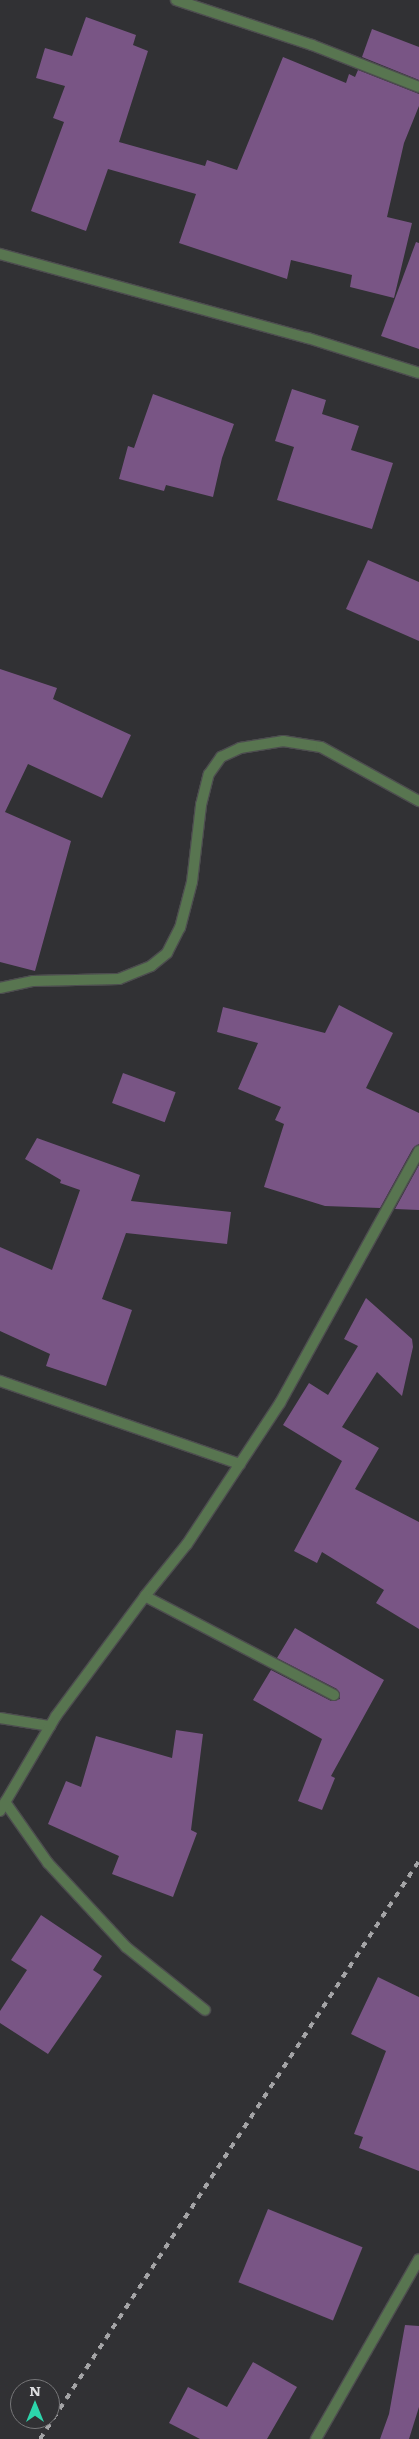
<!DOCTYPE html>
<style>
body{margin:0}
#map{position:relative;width:419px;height:2439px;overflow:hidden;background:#313134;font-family:Literata,serif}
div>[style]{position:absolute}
.building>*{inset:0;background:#795585;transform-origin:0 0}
.roads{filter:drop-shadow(1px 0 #4d4d4f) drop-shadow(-1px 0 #4d4d4f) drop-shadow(0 1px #4d4d4f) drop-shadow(0 -1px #4d4d4f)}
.minor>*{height:10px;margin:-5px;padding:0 5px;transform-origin:5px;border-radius:5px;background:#587550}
.rail>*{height:4px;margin-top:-2px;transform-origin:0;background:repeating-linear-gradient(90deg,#a4a4a6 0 6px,transparent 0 12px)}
span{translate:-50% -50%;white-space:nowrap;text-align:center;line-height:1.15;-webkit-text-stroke:4.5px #313134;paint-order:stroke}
.north{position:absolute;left:10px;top:2379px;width:50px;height:50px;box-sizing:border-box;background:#313134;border:1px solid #767678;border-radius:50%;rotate:0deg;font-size:14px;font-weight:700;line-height:20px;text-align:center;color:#dddddf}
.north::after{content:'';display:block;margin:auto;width:18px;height:22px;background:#2cd5ab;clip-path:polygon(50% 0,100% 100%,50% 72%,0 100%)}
</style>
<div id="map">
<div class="building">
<div style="clip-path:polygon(86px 17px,136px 35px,133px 45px,148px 51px,119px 142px,205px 166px,207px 160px,237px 170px,283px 57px,346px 83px,349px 74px,355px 77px,358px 70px,419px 94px,419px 106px,404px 143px,387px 217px,412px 223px,394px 298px,350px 287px,352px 275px,291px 260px,287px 279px,179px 243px,196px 194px,108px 169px,86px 231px,31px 211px,64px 122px,53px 118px,65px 86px,36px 78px,45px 48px,72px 56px)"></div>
<div style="clip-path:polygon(372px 29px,419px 47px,419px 80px,362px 57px)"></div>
<div style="clip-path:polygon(416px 242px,419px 243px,419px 349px,381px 336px)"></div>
<div style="clip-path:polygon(292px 389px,326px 400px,322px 414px,359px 426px,351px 450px,393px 463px,372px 529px,277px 500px,294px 447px,275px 441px)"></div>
<div style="clip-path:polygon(153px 394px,234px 424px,222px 458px,213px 497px,166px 485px,164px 491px,119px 479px,128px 446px,134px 448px)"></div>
<div style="clip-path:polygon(368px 560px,419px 582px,419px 641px,346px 609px)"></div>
<div style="clip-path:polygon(0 669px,57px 688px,53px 699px,131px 735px,102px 798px,28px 764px,5px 812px,71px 841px,35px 971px,0 962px)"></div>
<div style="clip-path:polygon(339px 1005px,393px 1033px,366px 1088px,419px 1113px,419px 1144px,413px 1148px,380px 1208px,325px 1206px,264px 1187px,284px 1124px,275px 1120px,281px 1107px,238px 1089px,258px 1043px,217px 1032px,223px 1007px,325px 1033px)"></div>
<div style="left:123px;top:1073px;width:56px;height:32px;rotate:20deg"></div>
<div style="clip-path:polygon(37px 1138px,140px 1175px,131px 1201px,231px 1212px,227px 1244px,126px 1233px,102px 1299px,132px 1310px,106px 1386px,46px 1366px,50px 1354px,0 1331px,0 1247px,52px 1270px,80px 1190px,60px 1183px,61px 1180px,25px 1159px)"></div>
<div style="clip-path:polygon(419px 1165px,419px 1210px,395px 1209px)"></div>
<div style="clip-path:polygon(366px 1298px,412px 1339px,413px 1347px,402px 1396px,377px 1372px,342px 1427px,379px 1448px,355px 1489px,419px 1522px,419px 1629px,376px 1603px,384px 1590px,322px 1552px,317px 1563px,294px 1551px,342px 1461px,283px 1425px,309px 1383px,328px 1395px,358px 1346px,344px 1339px)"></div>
<div style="clip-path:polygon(295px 1628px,384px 1680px,331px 1776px,335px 1778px,322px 1810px,298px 1801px,322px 1739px,253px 1700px,271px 1670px,331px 1701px,340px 1699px,337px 1689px,277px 1658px)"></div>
<div style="clip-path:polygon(176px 1730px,203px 1734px,191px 1830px,197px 1833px,173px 1897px,112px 1874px,119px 1856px,48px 1824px,66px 1781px,81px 1787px,96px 1736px,172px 1758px)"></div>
<div style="clip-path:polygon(41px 1915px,102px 1956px,93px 1970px,102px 1976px,48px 2054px,0 2023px,0 2011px,27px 1970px,11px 1960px)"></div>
<div style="clip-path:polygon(378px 1977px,419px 1997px,419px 2171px,359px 2148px,363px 2137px,354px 2134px,386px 2051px,351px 2034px)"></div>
<div style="left:268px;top:2209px;width:102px;height:79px;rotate:22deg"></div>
<div style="clip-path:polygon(405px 2325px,419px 2326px,419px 2407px,409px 2439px,380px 2439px,389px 2414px)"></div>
<div style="clip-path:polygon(253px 2362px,297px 2387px,267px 2439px,200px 2439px,169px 2423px,188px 2387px,227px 2407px)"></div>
</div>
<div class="roads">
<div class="minor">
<div style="left:176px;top:0;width:143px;rotate:18.3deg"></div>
<div style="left:312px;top:45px;width:115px;rotate:21.4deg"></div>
<div style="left:0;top:254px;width:319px;rotate:15.3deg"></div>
<div style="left:308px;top:338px;width:116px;rotate:17.5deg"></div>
<div style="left:0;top:988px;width:34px;rotate:-12deg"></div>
<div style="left:33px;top:981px;width:86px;rotate:-1.3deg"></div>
<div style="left:119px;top:979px;width:35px;rotate:-22deg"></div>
<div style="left:151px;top:966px;width:21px;rotate:-39deg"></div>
<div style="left:167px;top:953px;width:28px;rotate:-63deg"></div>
<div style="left:180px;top:928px;width:48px;rotate:-75.4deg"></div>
<div style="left:192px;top:882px;width:78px;rotate:-83.3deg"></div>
<div style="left:201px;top:805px;width:32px;rotate:-76deg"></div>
<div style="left:209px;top:774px;width:21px;rotate:-55deg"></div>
<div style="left:221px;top:757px;width:21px;rotate:-25deg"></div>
<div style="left:240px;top:748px;width:44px;rotate:-9.2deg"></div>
<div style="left:283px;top:741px;width:38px;rotate:9deg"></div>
<div style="left:321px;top:747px;width:112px;rotate:28.9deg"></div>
<div style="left:0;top:1381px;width:254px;rotate:19.1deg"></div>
<div style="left:334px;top:1695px;width:213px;rotate:-152.4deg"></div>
<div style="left:145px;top:1596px;width:67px;rotate:-51.1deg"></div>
<div style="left:187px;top:1544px;width:169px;rotate:-56.6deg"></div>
<div style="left:280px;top:1403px;width:288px;rotate:-61.1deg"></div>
<div style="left:0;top:1718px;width:51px;rotate:9.1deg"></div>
<div style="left:5px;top:1802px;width:75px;rotate:54.8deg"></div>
<div style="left:48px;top:1863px;width:115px;rotate:47.1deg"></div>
<div style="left:126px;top:1947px;width:101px;rotate:38.6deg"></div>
<div style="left:0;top:1811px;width:110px;rotate:-59.5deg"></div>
<div style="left:56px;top:1716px;width:149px;rotate:-53.4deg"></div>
<div style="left:316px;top:2439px;width:207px;rotate:-60.2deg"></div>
</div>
</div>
<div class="rail">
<div style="left:40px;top:2439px;width:691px;rotate:-56.75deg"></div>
</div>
<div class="north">N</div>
</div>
